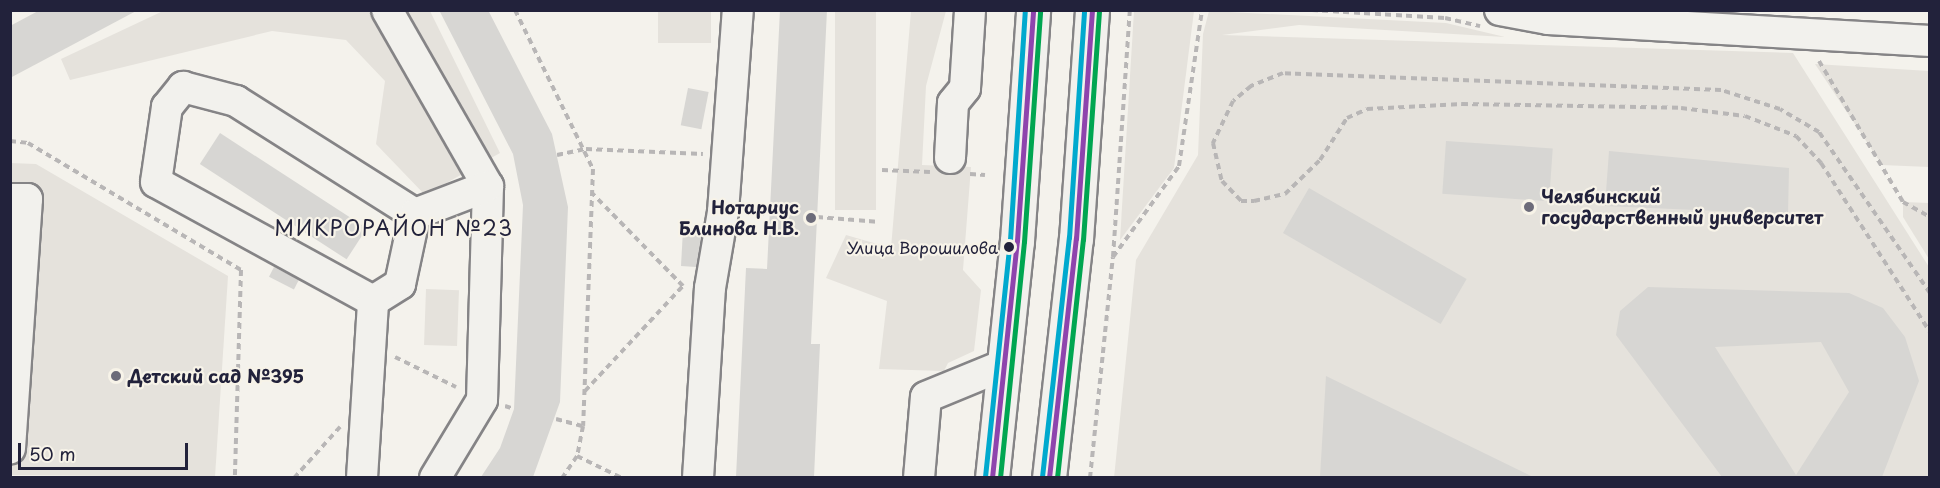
<!DOCTYPE html>
<meta charset="utf-8">
<style>
body{margin:0}
#map{position:relative;width:1940px;height:488px;overflow:hidden;background:#f4f2ec;font-family:"Playpen Sans",sans-serif}
div>[style]{position:absolute}
.built>*{inset:0;background:#e5e2dc;transform-origin:0 0}
.building>*{inset:0;background:#d7d6d3;transform-origin:0 0}
.path>*{height:4px;margin-top:-2px;transform-origin:0;background:repeating-linear-gradient(90deg,#b8b6b6 0 6px,transparent 0 10.5px)}
.roads{filter:drop-shadow(2px 0 #858486) drop-shadow(-2px 0 #858486) drop-shadow(0 2px #858486) drop-shadow(0 -2px #858486)}
.minor>*{height:30px;margin:-15px;padding:0 15px;transform-origin:15px;border-radius:15px;background:#f2f1ed}
.major>*{height:33px;margin:-16.5px;padding:0 16.5px;transform-origin:16.5px;border-radius:16.5px;background:#f2f1ed}
.bus-1>*{height:4.5px;margin:-2.25px;padding:0 2.25px;transform-origin:2.25px;border-radius:2.25px;background:#8e44ad}
.bus-2>*{height:4.5px;margin:-2.25px;padding:0 2.25px;transform-origin:2.25px;border-radius:2.25px;background:#00a651}
.bus-3>*{height:4.5px;margin:-2.25px;padding:0 2.25px;transform-origin:2.25px;border-radius:2.25px;background:#00a9ce}
.dots>*{width:16px;height:16px;translate:-50% -50%;box-sizing:border-box;border:3px solid #f7f3e8;border-radius:50%}
span{translate:-50% -50%;white-space:nowrap;text-align:center;line-height:1.15;-webkit-text-stroke:4.5px #f7f3e8;paint-order:stroke}
.bus-label{font-size:16px;color:#22223b}
.right{translate:-100% -50%;text-align:right}
.poi-label{font-size:18px;color:#22223b;font-weight:700}
.left{translate:0 -50%;text-align:left}
.quarter-label{font-size:21px;color:#22223b;letter-spacing:1.5px}
.frame{position:absolute;inset:0;border:12px solid #22223b;pointer-events:none}
.scale{position:absolute;left:18px;top:443px;width:170px;height:27px;box-sizing:border-box;border:3px solid #22223b;border-top:0;padding-left:8px;font-size:18px;line-height:21px;white-space:nowrap;color:#22223b;-webkit-text-stroke:4px #f7f3e8;paint-order:stroke}
</style>
<div id="map">
<div class="built">
<div style="clip-path:polygon(163px 11px,430px 11px,500px 153px,425px 195px,376px 144px,385px 81px,346px 40px,272px 31px,70px 80px,61px 59px)"></div>
<div style="left:658px;top:11px;width:53px;height:32px"></div>
<div style="left:835px;top:11px;width:41px;height:199px"></div>
<div style="clip-path:polygon(911px 11px,946px 11px,926px 86px,922px 165px,971px 167px,963px 270px,981px 290px,974px 351px,948px 363px,944px 371px,879px 369px,887px 301px,826px 278px,846px 235px,891px 248px)"></div>
<div style="clip-path:polygon(1134px 11px,1194px 11px,1174px 168px,1120px 240px)"></div>
<div style="clip-path:polygon(1209px 11px,1446px 23px,1505px 37px,1299px 25px,1222px 35px,1793px 53px,1929px 267px,1929px 477px,1114px 478px,1136px 260px,1198px 155px,1203px 34px)"></div>
<div style="clip-path:polygon(1815px 64px,1929px 71px,1929px 167px,1882px 165px)"></div>
<div style="clip-path:polygon(10px 163px,36px 164px,228px 276px,215px 477px,11px 475px)"></div>
<div style="clip-path:polygon(1903px 202px,1929px 203px,1929px 259px,1903px 217px)"></div>
<div style="left:426px;top:289px;width:33px;height:56px;rotate:2deg"></div>
</div>
<div class="building">
<div style="clip-path:polygon(40px 10px,138px 10px,10px 78px,10px 26px)"></div>
<div style="clip-path:polygon(439px 10px,488px 10px,552px 134px,568px 207px,560px 402px,533px 477px,481px 477px,500px 448px,514px 409px,523px 205px,513px 154px)"></div>
<div style="clip-path:polygon(780px 10px,827px 10px,811px 344px,820px 344px,814px 477px,736px 477px,746px 268px,767px 269px)"></div>
<div style="left:688px;top:88px;width:21px;height:38px;rotate:11deg"></div>
<div style="left:220px;top:133px;width:175px;height:37px;rotate:33deg"></div>
<div style="left:1446px;top:141px;width:107px;height:53px;rotate:4deg"></div>
<div style="clip-path:polygon(1609px 151px,1789px 168px,1788px 214px,1605px 206px)"></div>
<div style="left:1309px;top:188px;width:182px;height:52px;rotate:30deg"></div>
<div style="clip-path:polygon(683px 230px,702px 231px,696px 267px,681px 266px)"></div>
<div style="left:274px;top:267px;width:28px;height:11px;rotate:27deg"></div>
<div style="clip-path:polygon(evenodd,1648px 287px,1849px 293px,1883px 308px,1905px 337px,1919px 381px,1882px 477px,1722px 477px,1616px 335px,1620px 311px,1648px 287px,1821px 342px,1849px 392px,1796px 475px,1715px 347px,1821px 342px)"></div>
<div style="clip-path:polygon(1326px 376px,1533px 477px,1320px 477px)"></div>
</div>
<div class="path">
<div style="left:515px;top:10px;width:177px;rotate:63.9deg"></div>
<div style="left:593px;top:169px;width:257px;rotate:92.2deg"></div>
<div style="left:583px;top:426px;width:31px;rotate:101deg"></div>
<div style="left:577px;top:456px;width:27px;rotate:124deg"></div>
<div style="left:1312px;top:10px;width:133px;rotate:3.4deg"></div>
<div style="left:1445px;top:18px;width:36px;rotate:13deg"></div>
<div style="left:1819px;top:61px;width:164px;rotate:59.2deg"></div>
<div style="left:1903px;top:202px;width:31px;rotate:29deg"></div>
<div style="left:10px;top:141px;width:18px;rotate:6deg"></div>
<div style="left:28px;top:143px;width:248px;rotate:30.8deg"></div>
<div style="left:241px;top:270px;width:208px;rotate:91.7deg"></div>
<div style="left:557px;top:155px;width:30px;rotate:-12deg"></div>
<div style="left:586px;top:149px;width:117px;rotate:2.4deg"></div>
<div style="left:882px;top:170px;width:48px;rotate:2.4deg"></div>
<div style="left:970px;top:174px;width:15px;rotate:4deg"></div>
<div style="left:748px;top:213px;width:21px;rotate:3deg"></div>
<div style="left:817px;top:217px;width:63px;rotate:4.5deg"></div>
<div style="left:1113px;top:257px;width:112px;rotate:-54deg"></div>
<div style="left:1179px;top:166px;width:158px;rotate:-81.6deg"></div>
<div style="left:1930px;top:293px;width:196px;rotate:-124.6deg"></div>
<div style="left:1819px;top:132px;width:45px;rotate:-149.5deg"></div>
<div style="left:1780px;top:109px;width:62px;rotate:-162.1deg"></div>
<div style="left:1721px;top:90px;width:438px;rotate:-177.8deg"></div>
<div style="left:1283px;top:73px;width:35px;rotate:158deg"></div>
<div style="left:1251px;top:86px;width:23px;rotate:140deg"></div>
<div style="left:1233px;top:101px;width:47px;rotate:115.5deg"></div>
<div style="left:1213px;top:143px;width:39px;rotate:77deg"></div>
<div style="left:1222px;top:181px;width:28px;rotate:46deg"></div>
<div style="left:1241px;top:201px;width:13px"></div>
<div style="left:1254px;top:201px;width:32px;rotate:-13deg"></div>
<div style="left:1285px;top:194px;width:49px;rotate:-44.2deg"></div>
<div style="left:1320px;top:160px;width:50px;rotate:-57.3deg"></div>
<div style="left:1347px;top:118px;width:22px;rotate:-24deg"></div>
<div style="left:1367px;top:109px;width:95px;rotate:-3deg"></div>
<div style="left:1462px;top:104px;width:219px;rotate:1deg"></div>
<div style="left:1681px;top:108px;width:64px;rotate:7.1deg"></div>
<div style="left:1745px;top:116px;width:55px;rotate:21.4deg"></div>
<div style="left:1796px;top:136px;width:37px;rotate:47deg"></div>
<div style="left:1821px;top:163px;width:201px;rotate:57.2deg"></div>
<div style="left:395px;top:357px;width:68px;rotate:26.2deg"></div>
<div style="left:585px;top:391px;width:144px;rotate:-47deg"></div>
<div style="left:683px;top:286px;width:130px;rotate:-134.4deg"></div>
<div style="left:505px;top:406px;width:9px;rotate:18deg"></div>
<div style="left:556px;top:419px;width:28px;rotate:15deg"></div>
<div style="left:577px;top:456px;width:50px;rotate:26.1deg"></div>
<div style="left:294px;top:478px;width:69px;rotate:-48deg"></div>
<div style="left:1090px;top:478px;width:222px;rotate:-84.1deg"></div>
<div style="left:1113px;top:257px;width:248px;rotate:-86.1deg"></div>
</div>
<div class="roads">
<div class="minor">
<div style="left:387px;top:10px;width:203px;rotate:60.2deg"></div>
<div style="left:488px;top:186px;width:214px;rotate:91.6deg"></div>
<div style="left:482px;top:400px;width:91px;rotate:121.1deg"></div>
<div style="left:1500px;top:10px;width:49px;rotate:10.6deg"></div>
<div style="left:1548px;top:19px;width:383px;rotate:3.3deg"></div>
<div style="left:950px;top:158px;width:55px;rotate:-86.9deg"></div>
<div style="left:953px;top:103px;width:19px;rotate:-51deg"></div>
<div style="left:965px;top:88px;width:78px;rotate:-86.3deg"></div>
<div style="left:10px;top:199px;width:17px"></div>
<div style="left:27px;top:199px;width:250px;rotate:93.9deg"></div>
<div style="left:373px;top:301px;width:247px;rotate:-151.3deg"></div>
<div style="left:156px;top:182px;width:76px;rotate:-81.7deg"></div>
<div style="left:167px;top:107px;width:26px;rotate:-51deg"></div>
<div style="left:183px;top:87px;width:55px;rotate:14.8deg"></div>
<div style="left:236px;top:101px;width:212px;rotate:32.3deg"></div>
<div style="left:362px;top:478px;width:177px;rotate:-86.4deg"></div>
<div style="left:373px;top:301px;width:32px;rotate:-32deg"></div>
<div style="left:400px;top:284px;width:72px;rotate:-77.9deg"></div>
<div style="left:415px;top:214px;width:78px;rotate:-21deg"></div>
<div style="left:698px;top:478px;width:190px;rotate:-86.4deg"></div>
<div style="left:710px;top:288px;width:77px;rotate:-80.3deg"></div>
<div style="left:723px;top:212px;width:203px;rotate:-85.8deg"></div>
<div style="left:919px;top:478px;width:81px;rotate:-85.1deg"></div>
<div style="left:926px;top:397px;width:84px;rotate:-22.3deg"></div>
</div>
<div class="major">
<div style="left:992px;top:478px;width:238px;rotate:-84deg"></div>
<div style="left:1017px;top:241px;width:232px;rotate:-86deg"></div>
<div style="left:1049px;top:478px;width:241px;rotate:-83.6deg"></div>
<div style="left:1076px;top:239px;width:230px;rotate:-86deg"></div>
</div>
</div>
<div class="bus-1">
<div style="left:992px;top:478px;width:238px;rotate:-84deg"></div>
<div style="left:1017px;top:241px;width:232px;rotate:-86deg"></div>
<div style="left:1049px;top:478px;width:241px;rotate:-83.6deg"></div>
<div style="left:1076px;top:239px;width:230px;rotate:-86deg"></div>
</div>
<div class="bus-2">
<div style="left:1000px;top:478px;width:237px;rotate:-84.2deg"></div>
<div style="left:1024px;top:242px;width:232px;rotate:-86deg"></div>
<div style="left:1057px;top:478px;width:239px;rotate:-83.8deg"></div>
<div style="left:1083px;top:240px;width:230px;rotate:-86deg"></div>
</div>
<div class="bus-3">
<div style="left:985px;top:477px;width:238px;rotate:-84deg"></div>
<div style="left:1010px;top:240px;width:230px;rotate:-86.3deg"></div>
<div style="left:1042px;top:477px;width:241px;rotate:-83.6deg"></div>
<div style="left:1069px;top:238px;width:228px;rotate:-86.2deg"></div>
</div>
<div class="dots">
<div style="left:1529px;top:207px;background:#6c6b79"></div>
<div style="left:811px;top:218px;background:#6c6b79"></div>
<div style="left:1009px;top:247px;background:#22223b"></div>
<div style="left:116px;top:376px;background:#6c6b79"></div>
</div>
<div class="bus-label">
<span class="right" style="left:998px;top:247px">Улица Ворошилова</span>
</div>
<div class="poi-label">
<span class="left" style="left:1541px;top:207px">Челябинский<br>государственный университет</span>
<span class="right" style="left:799px;top:218px">Нотариус<br>Блинова Н.В.</span>
<span class="left" style="left:128px;top:376px">Детский сад №395</span>
</div>
<div class="quarter-label">
<span style="left:394px;top:227px">МИКРОРАЙОН №23</span>
</div>
<div class="frame"></div>
<div class="scale">50 m</div>
</div>
